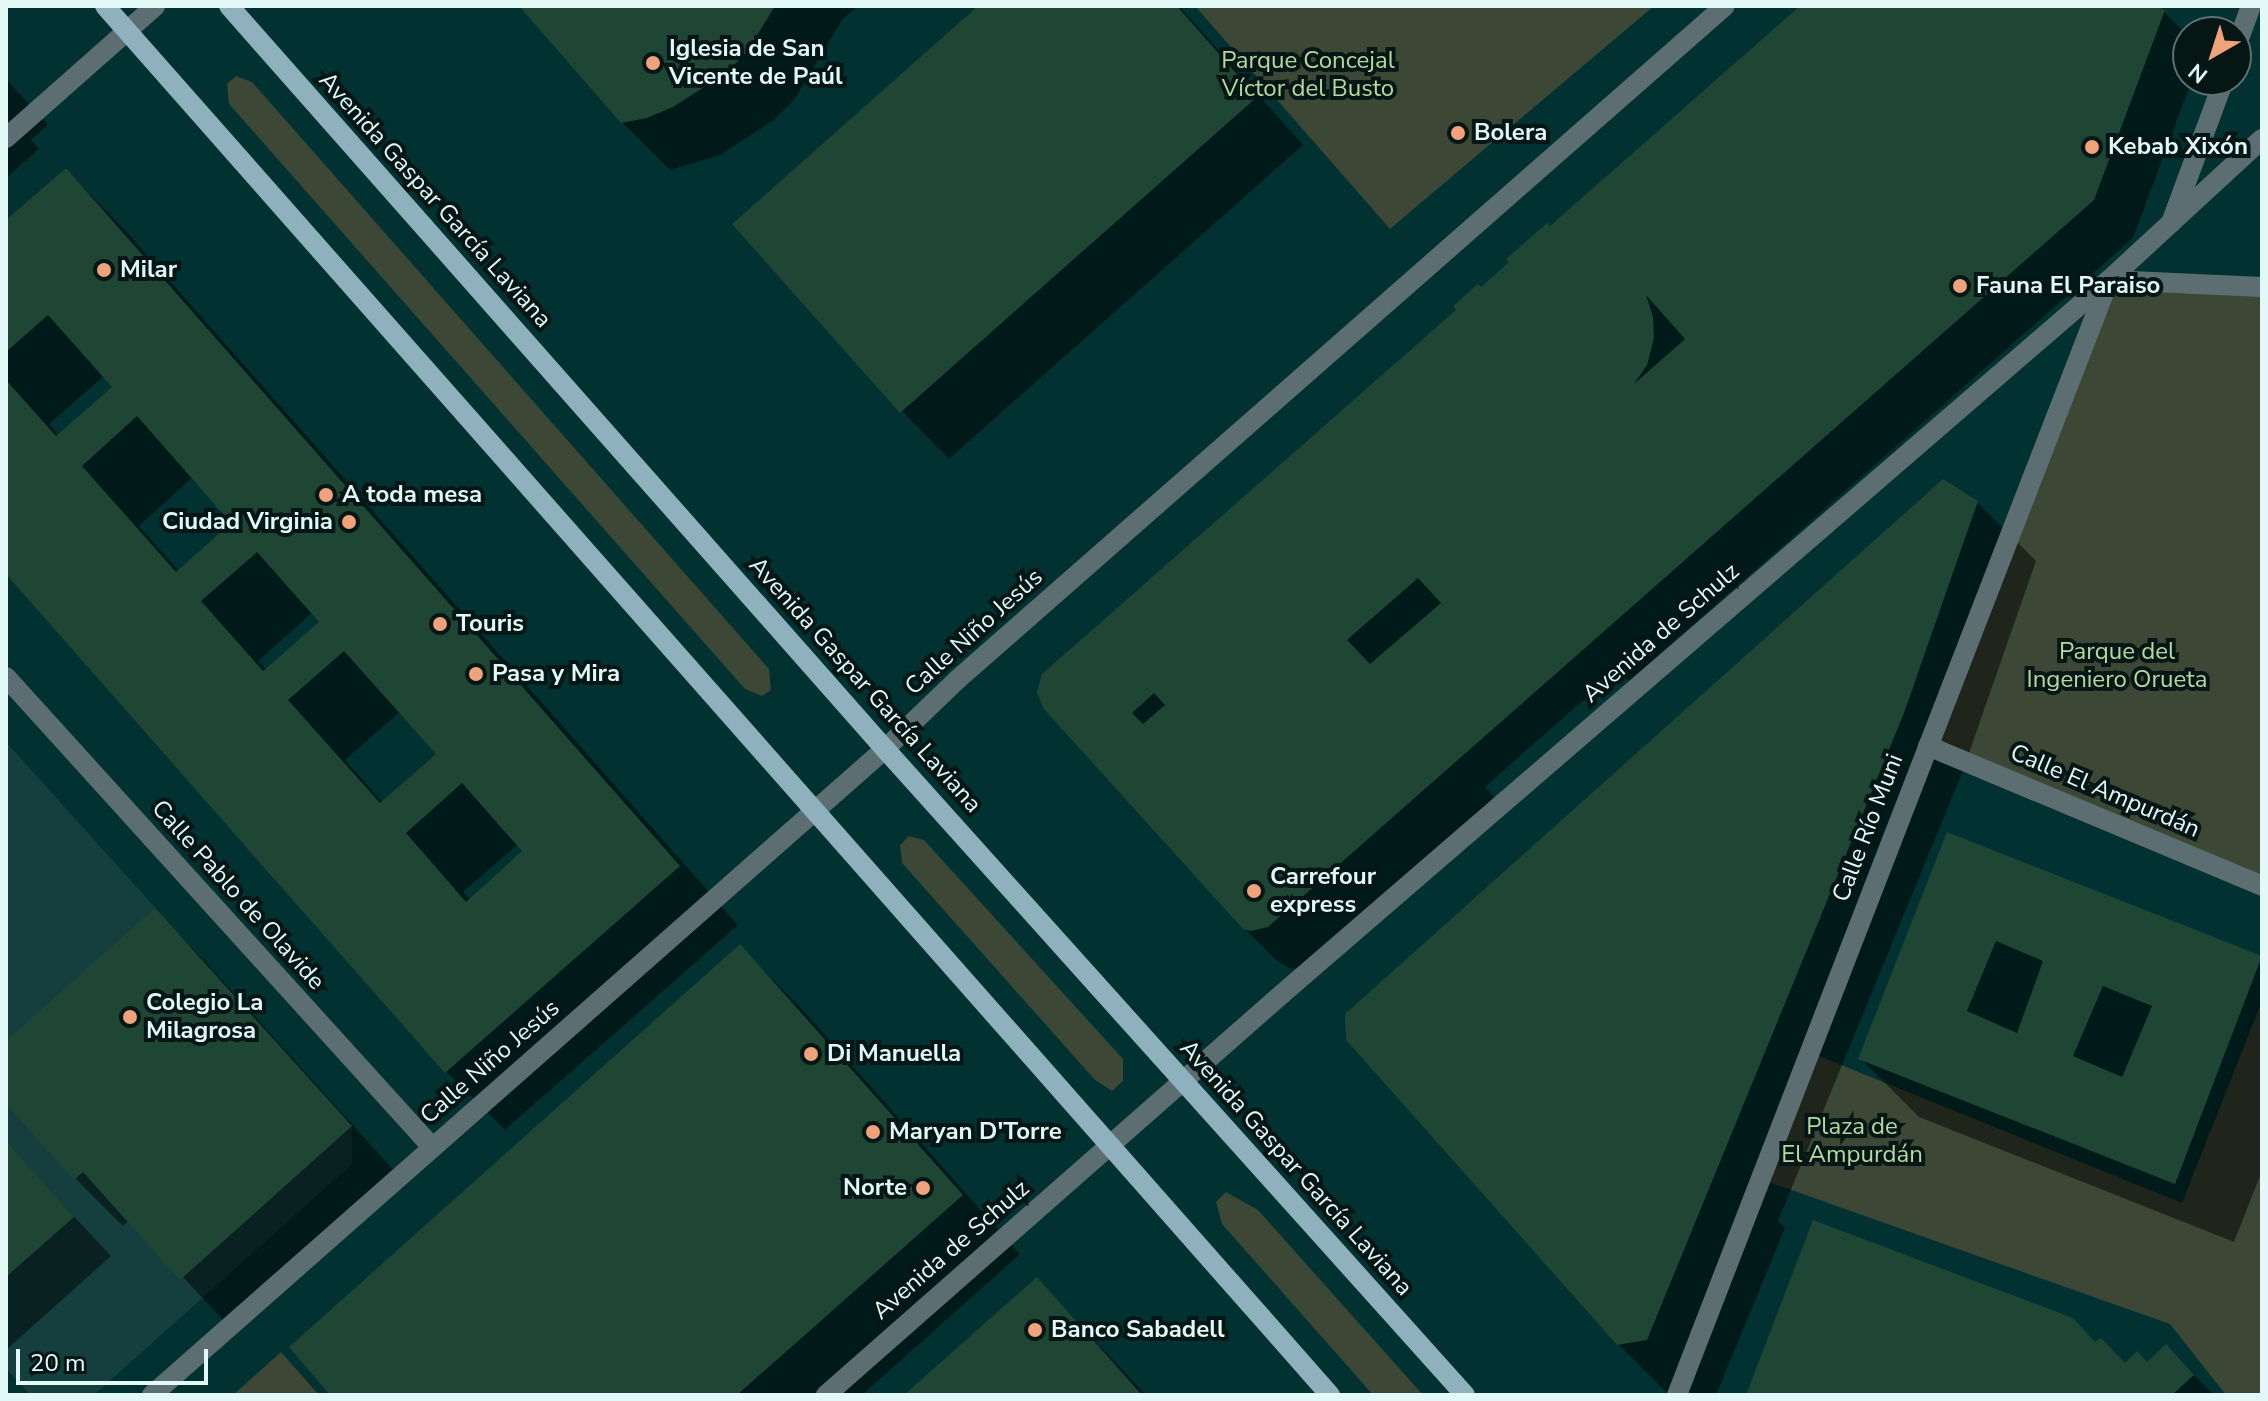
<!DOCTYPE html>
<meta charset="utf-8">
<style>
body{margin:0}
#map{position:relative;width:2268px;height:1401px;overflow:hidden;background:#013130;font-family:"Nunito Sans",sans-serif}
div>[style]{position:absolute}
.built>*{inset:0;background:#143f3e}
.green>*{inset:0;background:#3c4735}
.shadow>*{inset:0;background:#0007}
.building>*{inset:0;background:#1f4635}
.minor>*{height:20px;margin:-10px;padding:0 10px;transform-origin:10px;border-radius:10px;background:#5d6e73}
.tertiary>*{height:20px;margin:-10px;padding:0 10px;transform-origin:10px;border-radius:10px;background:#5d6e73}
.primary>*{height:20px;margin:-10px;padding:0 10px;transform-origin:10px;border-radius:10px;background:#8fb1bd}
.dots>*{width:22px;height:22px;translate:-50% -50%;box-sizing:border-box;border:4px solid #051615;border-radius:50%}
span{translate:-50% -50%;white-space:nowrap;text-align:center;line-height:1.15;-webkit-text-stroke:8px #051615;paint-order:stroke}
.poi-label{font-size:24px;color:#e2f9f8;font-weight:700}
.left{translate:0 -50%;text-align:left}
.right{translate:-100% -50%;text-align:right}
.park-label{font-size:24px;color:#b6d9a2}
.street-label{font-size:24px;color:#e2f9f8}
.frame{position:absolute;inset:0;border:8px solid #e2f9f8;pointer-events:none}
.north{position:absolute;left:2172px;top:16px;width:80px;height:80px;box-sizing:border-box;background:#051615;border:2px solid #5d7170;border-radius:50%;rotate:219deg;font-size:22px;font-weight:700;line-height:32px;text-align:center;color:#e2f9f8}
.north::after{content:'';display:block;margin:auto;width:28px;height:36px;background:#f0a27a;clip-path:polygon(50% 0,100% 100%,50% 72%,0 100%)}
.scale{position:absolute;left:16px;top:1349px;width:192px;height:36px;box-sizing:border-box;border:4px solid #e2f9f8;border-top:0;padding-left:10px;font-size:24px;line-height:28px;white-space:nowrap;color:#e2f9f8;-webkit-text-stroke:6px #051615;paint-order:stroke}
</style>
<div id="map">
<div class="built">
<div style="clip-path:polygon(6px 742px,352px 1126px,352px 1164px,94px 1395px,30px 1395px,6px 1368px,6px 1277px,73px 1217px,6px 1141px)"></div>
</div>
<div class="green">
<div style="clip-path:polygon(1195px 6px,1654px 6px,1390px 229px)"></div>
<div style="clip-path:polygon(236px 76px,252px 82px,769px 669px,771px 690px,762px 696px,745px 689px,229px 104px,227px 84px)"></div>
<div style="clip-path:polygon(2109px 280px,2262px 287px,2262px 886px,1928px 746px)"></div>
<div style="clip-path:polygon(909px 836px,924px 840px,1123px 1059px,1123px 1081px,1112px 1091px,1095px 1080px,902px 863px,900px 845px)"></div>
<div style="clip-path:polygon(2262px 1001px,2262px 1395px,2226px 1395px,2170px 1324px,1760px 1179px,1809px 1052px,2182px 1203px)"></div>
<div style="clip-path:polygon(1226px 1192px,1258px 1210px,1423px 1395px,1373px 1395px,1222px 1224px,1216px 1202px)"></div>
<div style="clip-path:polygon(281px 1352px,319px 1395px,233px 1395px)"></div>
</div>
<div class="shadow">
<div style="clip-path:polygon(522px 6px,858px 6px,842px 20px,794px 100px,774px 120px,720px 155px,670px 170px,622px 122px)"></div>
<div style="clip-path:polygon(981px 6px,1179px 6px,1303px 145px,949px 459px,902px 411px,735px 224px)"></div>
<div style="clip-path:polygon(1802px 6px,2149px 6px,2164px 12px,2188px 36px,2188px 80px,2192px 80px,2133px 238px,1629px 681px,1612px 664px,1609px 666px,1615px 672px,1485px 787px,1496px 799px,1307px 965px,1291px 969px,1277px 961px,1237px 921px,1043px 704px,1481px 290px)"></div>
<div style="clip-path:polygon(6px 79px,48px 125px,31px 140px,39px 149px,6px 178px)"></div>
<div style="clip-path:polygon(evenodd,66px 170px,124px 229px,738px 925px,505px 1130px,446px 1071px,6px 571px,6px 223px,66px 170px,104px 376px,114px 387px,59px 436px,49px 424px,104px 376px,66px 170px,193px 477px,234px 523px,179px 571px,139px 526px,193px 477px,66px 170px,313px 612px,321px 622px,267px 670px,258px 661px,313px 612px,66px 170px,401px 711px,438px 754px,383px 803px,345px 760px,401px 711px,66px 170px,518px 844px,525px 852px,470px 900px,463px 892px,518px 844px)"></div>
<div style="clip-path:polygon(1977px 502px,2036px 561px,1962px 773px,1778px 1221px,1785px 1228px,1716px 1395px,1669px 1395px,1618px 1344px)"></div>
<div style="clip-path:polygon(1948px 835px,2262px 959px,2262px 1171px,2234px 1242px,1919px 1117px,1860px 1058px)"></div>
<div style="clip-path:polygon(155px 911px,202px 958px,398px 1175px,229px 1326px,129px 1220px,123px 1226px,76px 1179px,6px 1101px,6px 1044px)"></div>
<div style="clip-path:polygon(740px 947px,799px 1006px,1020px 1254px,862px 1395px,333px 1395px)"></div>
<div style="clip-path:polygon(6px 1144px,111px 1256px,6px 1350px)"></div>
<div style="clip-path:polygon(1037px 1279px,1146px 1395px,907px 1395px)"></div>
<div style="clip-path:polygon(2096px 1344px,2125px 1365px,2148px 1364px,2166px 1347px,2214px 1395px,1749px 1395px)"></div>
</div>
<div class="building">
<div style="clip-path:polygon(519px 6px,775px 6px,747px 52px,726px 73px,673px 107px,647px 118px,621px 123px)"></div>
<div style="clip-path:polygon(978px 6px,1177px 6px,1257px 97px,900px 413px,732px 224px)"></div>
<div style="clip-path:polygon(evenodd,1800px 6px,2155px 6px,2165px 10px,2094px 200px,1268px 927px,1251px 931px,1243px 929px,1043px 708px,1037px 692px,1042px 674px,1456px 310px,1453px 306px,1478px 284px,1481px 287px,1509px 262px,1506px 259px,1547px 223px,1550px 226px,1800px 6px,1646px 295px,1685px 339px,1634px 384px,1647px 365px,1654px 338px,1653px 317px,1646px 295px,1800px 6px,1418px 578px,1441px 603px,1370px 664px,1347px 640px,1418px 578px,1800px 6px,1154px 693px,1165px 705px,1143px 724px,1132px 713px,1154px 693px)"></div>
<div style="clip-path:polygon(evenodd,66px 168px,680px 866px,445px 1073px,6px 574px,6px 380px,56px 436px,112px 387px,48px 315px,6px 352px,6px 220px,66px 168px,137px 416px,231px 523px,176px 572px,82px 466px,137px 416px,66px 168px,257px 552px,319px 622px,263px 671px,201px 601px,257px 552px,66px 168px,344px 651px,436px 754px,380px 803px,288px 700px,344px 651px,66px 168px,462px 783px,522px 851px,466px 902px,406px 833px,462px 783px)"></div>
<div style="clip-path:polygon(1943px 479px,1978px 501px,1904px 713px,1647px 1340px,1617px 1345px,1346px 1040px,1345px 1014px)"></div>
<div style="clip-path:polygon(evenodd,1947px 832px,2262px 956px,2175px 1184px,1858px 1059px,1947px 832px,1996px 941px,2043px 961px,2017px 1033px,1967px 1011px,1996px 941px,1947px 832px,2103px 986px,2152px 1006px,2122px 1077px,2073px 1056px,2103px 986px)"></div>
<div style="clip-path:polygon(155px 908px,352px 1126px,180px 1280px,83px 1172px,74px 1180px,6px 1104px,6px 1041px)"></div>
<div style="clip-path:polygon(740px 944px,963px 1195px,737px 1395px,330px 1395px,289px 1347px)"></div>
<div style="clip-path:polygon(6px 1141px,74px 1217px,6px 1277px)"></div>
<div style="clip-path:polygon(1813px 1220px,2073px 1318px,2095px 1342px,2101px 1338px,2125px 1363px,2137px 1351px,2147px 1362px,2166px 1344px,2194px 1375px,2172px 1395px,1746px 1395px)"></div>
<div style="clip-path:polygon(1037px 1277px,1142px 1395px,904px 1395px)"></div>
</div>
<div class="minor">
<div style="left:2236px;top:47px;width:44px;rotate:-69.9deg"></div>
<div style="left:6px;top:138px;width:199px;rotate:-41.5deg"></div>
<div style="left:2171px;top:223px;width:153px;rotate:-69.7deg"></div>
<div style="left:6px;top:677px;width:634px;rotate:47.81deg"></div>
<div style="left:1928px;top:746px;width:362px;rotate:22.7deg"></div>
<div style="left:152px;top:1395px;width:977px;rotate:-41.39deg"></div>
<div style="left:885px;top:749px;width:101px;rotate:-43.8deg"></div>
<div style="left:958px;top:679px;width:1020px;rotate:-41.27deg"></div>
<div style="left:1677px;top:1395px;width:1196px;rotate:-68.82deg"></div>
<div style="left:2109px;top:280px;width:153px;rotate:2.6deg"></div>
</div>
<div class="tertiary">
<div style="left:826px;top:1395px;width:607px;rotate:-41.33deg"></div>
<div style="left:1282px;top:994px;width:1093px;rotate:-40.81deg"></div>
<div style="left:2109px;top:280px;width:208px;rotate:-42.7deg"></div>
</div>
<div class="primary">
<div style="left:105px;top:6px;width:1852px;rotate:48.59deg"></div>
<div style="left:229px;top:6px;width:991px;rotate:48.56deg"></div>
<div style="left:885px;top:749px;width:868px;rotate:48.08deg"></div>
</div>
<div class="dots">
<div style="left:653px;top:63px;background:#f0a27a"></div>
<div style="left:1458px;top:133px;background:#f0a27a"></div>
<div style="left:2092px;top:147px;background:#f0a27a"></div>
<div style="left:104px;top:270px;background:#f0a27a"></div>
<div style="left:1960px;top:286px;background:#f0a27a"></div>
<div style="left:326px;top:495px;background:#f0a27a"></div>
<div style="left:349px;top:522px;background:#f0a27a"></div>
<div style="left:440px;top:624px;background:#f0a27a"></div>
<div style="left:476px;top:674px;background:#f0a27a"></div>
<div style="left:1254px;top:891px;background:#f0a27a"></div>
<div style="left:130px;top:1017px;background:#f0a27a"></div>
<div style="left:811px;top:1054px;background:#f0a27a"></div>
<div style="left:873px;top:1132px;background:#f0a27a"></div>
<div style="left:923px;top:1188px;background:#f0a27a"></div>
<div style="left:1035px;top:1330px;background:#f0a27a"></div>
</div>
<div class="poi-label">
<span class="left" style="left:669px;top:63px">Iglesia de San<br>Vicente de Paúl</span>
<span class="left" style="left:1474px;top:133px">Bolera</span>
<span class="left" style="left:2108px;top:147px">Kebab Xixón</span>
<span class="left" style="left:120px;top:270px">Milar</span>
<span class="left" style="left:1976px;top:286px">Fauna El Paraiso</span>
<span class="left" style="left:342px;top:495px">A toda mesa</span>
<span class="right" style="left:333px;top:522px">Ciudad Virginia</span>
<span class="left" style="left:456px;top:624px">Touris</span>
<span class="left" style="left:492px;top:674px">Pasa y Mira</span>
<span class="left" style="left:1270px;top:891px">Carrefour<br>express</span>
<span class="left" style="left:146px;top:1017px">Colegio La<br>Milagrosa</span>
<span class="left" style="left:827px;top:1054px">Di Manuella</span>
<span class="left" style="left:889px;top:1132px">Maryan D'Torre</span>
<span class="right" style="left:907px;top:1188px">Norte</span>
<span class="left" style="left:1051px;top:1330px">Banco Sabadell</span>
</div>
<div class="park-label">
<span style="left:1308px;top:75px">Parque Concejal<br>Víctor del Busto</span>
<span style="left:2117px;top:666px">Parque del<br>Ingeniero Orueta</span>
<span style="left:1852px;top:1141px">Plaza de<br>El Ampurdán</span>
</div>
<div class="street-label">
<span style="left:435px;top:200px;rotate:48deg">Avenida Gaspar García Laviana</span>
<span style="left:974px;top:632px;rotate:-42deg">Calle Niño Jesús</span>
<span style="left:1661px;top:633px;rotate:-41deg">Avenida de Schulz</span>
<span style="left:865px;top:685px;rotate:48deg">Avenida Gaspar García Laviana</span>
<span style="left:2105px;top:791px;rotate:23deg">Calle El Ampurdán</span>
<span style="left:1868px;top:828px;rotate:-69deg">Calle Río Muni</span>
<span style="left:238px;top:895px;rotate:48deg">Calle Pablo de Olavide</span>
<span style="left:490px;top:1062px;rotate:-41deg">Calle Niño Jesús</span>
<span style="left:1296px;top:1168px;rotate:48deg">Avenida Gaspar García Laviana</span>
<span style="left:951px;top:1250px;rotate:-41deg">Avenida de Schulz</span>
</div>
<div class="frame"></div>
<div class="north">N</div>
<div class="scale">20 m</div>
</div>
